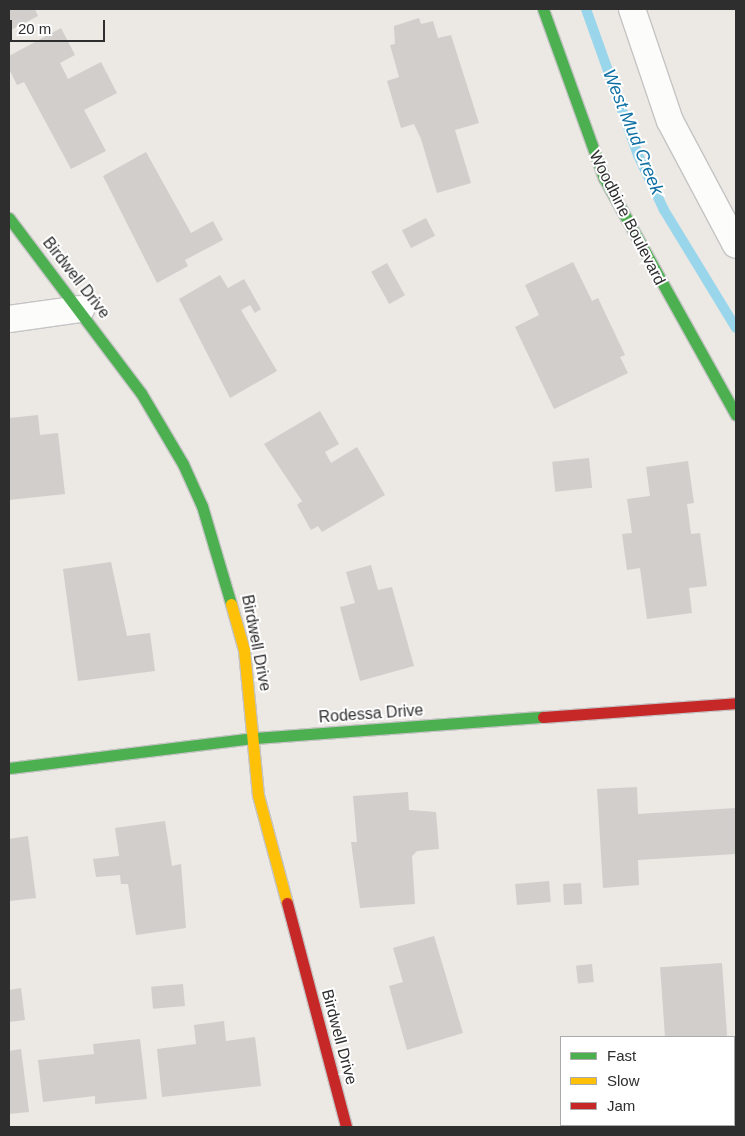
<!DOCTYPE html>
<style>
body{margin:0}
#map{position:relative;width:745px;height:1136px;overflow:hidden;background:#ece8e4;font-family:Arial,sans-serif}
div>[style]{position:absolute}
.stream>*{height:10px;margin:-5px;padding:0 5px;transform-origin:5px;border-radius:5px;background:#99d6ec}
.building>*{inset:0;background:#d1cecb;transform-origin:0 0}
.roads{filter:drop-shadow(1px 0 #c5c4c5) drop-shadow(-1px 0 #c5c4c5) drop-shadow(0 1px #c5c4c5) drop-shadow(0 -1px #c5c4c5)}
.street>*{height:26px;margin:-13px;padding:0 13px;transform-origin:13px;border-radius:13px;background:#fcfcfb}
.fast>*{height:11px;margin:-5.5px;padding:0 5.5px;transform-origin:5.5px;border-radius:5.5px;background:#4caf50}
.slow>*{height:11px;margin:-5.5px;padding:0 5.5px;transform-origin:5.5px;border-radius:5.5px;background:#ffc107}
.jam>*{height:11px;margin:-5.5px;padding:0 5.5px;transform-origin:5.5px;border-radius:5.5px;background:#c62828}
span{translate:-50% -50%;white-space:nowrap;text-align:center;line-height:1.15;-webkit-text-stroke:4px #fff;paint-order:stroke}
.street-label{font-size:16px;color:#2e2e2e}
.water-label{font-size:18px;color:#0d6fa3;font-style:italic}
.frame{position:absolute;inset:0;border:10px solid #2e2e2e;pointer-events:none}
.legend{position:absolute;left:560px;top:1036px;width:175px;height:90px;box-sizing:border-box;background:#fff;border:1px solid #ababab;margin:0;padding:6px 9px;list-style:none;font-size:15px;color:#2e2e2e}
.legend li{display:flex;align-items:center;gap:10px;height:25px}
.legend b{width:25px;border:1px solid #ababab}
.scale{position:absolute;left:10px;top:20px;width:95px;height:22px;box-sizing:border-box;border:2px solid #2e2e2e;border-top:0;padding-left:6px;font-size:15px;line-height:18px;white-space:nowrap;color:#2e2e2e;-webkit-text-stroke:4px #fff;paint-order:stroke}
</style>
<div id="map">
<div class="stream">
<div style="left:586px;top:9px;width:155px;rotate:70.4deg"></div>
<div style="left:638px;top:155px;width:61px;rotate:64.7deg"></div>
<div style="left:664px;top:210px;width:138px;rotate:58.6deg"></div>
</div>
<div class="building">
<div style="clip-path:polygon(9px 9px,35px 9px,38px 16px,9px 31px)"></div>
<div style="clip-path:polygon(419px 18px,421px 24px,433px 21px,438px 38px,451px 35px,479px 123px,455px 130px,471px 183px,437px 193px,421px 139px,414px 124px,401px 128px,387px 81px,399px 77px,390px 45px,395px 44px,394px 26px)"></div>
<div style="clip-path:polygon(61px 28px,75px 55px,60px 63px,68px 79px,101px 62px,117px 93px,84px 110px,106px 151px,71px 169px,24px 82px,17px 85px,9px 69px,9px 56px)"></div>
<div style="clip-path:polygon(146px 152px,191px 233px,213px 221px,223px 240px,185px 260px,188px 266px,157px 283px,103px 176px)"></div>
<div style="left:426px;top:218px;width:20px;height:27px;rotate:63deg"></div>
<div style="clip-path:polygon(573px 262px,592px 301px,598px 298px,625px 355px,620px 357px,628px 373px,554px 409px,515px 327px,539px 315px,525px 285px)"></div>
<div style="left:387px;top:263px;width:37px;height:18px;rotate:61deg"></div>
<div style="clip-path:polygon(220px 275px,228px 288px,244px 279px,261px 309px,255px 313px,250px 305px,241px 310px,277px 371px,230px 398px,179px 299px)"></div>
<div style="clip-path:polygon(320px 411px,339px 444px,325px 452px,331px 463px,357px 447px,385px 495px,322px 532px,318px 526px,311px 530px,297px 505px,302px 501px,264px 444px)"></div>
<div style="clip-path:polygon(38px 415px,40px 435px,58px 433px,65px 494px,9px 500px,9px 418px)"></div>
<div style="left:589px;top:458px;width:30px;height:37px;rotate:84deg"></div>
<div style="clip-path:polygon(688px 461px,694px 503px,687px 504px,691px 534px,700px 533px,707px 586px,689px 588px,692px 613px,647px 619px,640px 568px,627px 570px,622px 534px,632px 533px,627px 499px,650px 496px,646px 467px)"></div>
<div style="clip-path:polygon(111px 562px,127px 636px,150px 633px,155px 671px,78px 681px,63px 569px)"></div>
<div style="clip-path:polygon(371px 565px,378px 590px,392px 587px,414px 666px,360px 681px,340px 607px,355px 603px,346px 572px)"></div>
<div style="clip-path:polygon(637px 787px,638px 814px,736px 808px,736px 854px,638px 860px,639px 885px,603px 888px,597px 789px)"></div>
<div style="clip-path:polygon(408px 792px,409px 810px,436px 812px,439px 849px,417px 851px,412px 856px,415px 904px,360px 908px,351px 842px,357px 842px,353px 796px)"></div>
<div style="clip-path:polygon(165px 821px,172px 866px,181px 864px,186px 928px,136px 935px,128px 884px,121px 884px,120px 875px,96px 877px,93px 859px,119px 856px,115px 828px)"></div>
<div style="clip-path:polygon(28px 836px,36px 898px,9px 901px,9px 839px)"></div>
<div style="left:549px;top:881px;width:21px;height:34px;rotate:85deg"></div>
<div style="left:581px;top:883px;width:21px;height:18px;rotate:87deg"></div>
<div style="clip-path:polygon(434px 936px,463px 1033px,407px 1050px,389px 986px,403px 982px,393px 948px)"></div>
<div style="left:722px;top:963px;width:74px;height:62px;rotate:86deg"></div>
<div style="left:592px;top:964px;width:18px;height:16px;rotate:84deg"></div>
<div style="left:183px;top:984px;width:22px;height:32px;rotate:85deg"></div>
<div style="clip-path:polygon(21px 988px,25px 1020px,9px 1022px,9px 990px)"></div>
<div style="clip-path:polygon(224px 1021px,226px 1041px,255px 1037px,261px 1086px,162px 1097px,157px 1049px,196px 1044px,194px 1025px)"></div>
<div style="clip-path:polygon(140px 1039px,147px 1099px,95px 1104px,95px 1096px,43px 1102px,38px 1060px,94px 1054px,93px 1044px)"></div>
<div style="clip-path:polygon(21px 1049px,29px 1112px,9px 1114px,9px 1051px)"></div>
</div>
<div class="roads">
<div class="street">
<div style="left:632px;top:9px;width:118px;rotate:71.3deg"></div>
<div style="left:670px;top:121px;width:140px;rotate:62deg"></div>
<div style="left:9px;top:319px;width:73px;rotate:-7.9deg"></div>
</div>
<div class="fast">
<div style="left:543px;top:9px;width:180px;rotate:70.2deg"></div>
<div style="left:604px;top:178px;width:271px;rotate:60.9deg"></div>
<div style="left:9px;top:218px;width:219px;rotate:53deg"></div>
<div style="left:141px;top:393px;width:82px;rotate:59.4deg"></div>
<div style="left:183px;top:464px;width:46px;rotate:65.7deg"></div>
<div style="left:202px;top:506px;width:102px;rotate:73.5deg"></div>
<div style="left:9px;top:768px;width:248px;rotate:-7deg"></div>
<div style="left:255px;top:738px;width:289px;rotate:-4.2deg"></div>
</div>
<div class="slow">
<div style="left:231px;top:604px;width:48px;rotate:74.2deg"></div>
<div style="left:244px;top:650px;width:146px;rotate:84.5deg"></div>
<div style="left:258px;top:795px;width:112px;rotate:75deg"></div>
</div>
<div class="jam">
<div style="left:543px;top:717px;width:194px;rotate:-4.1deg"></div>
<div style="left:287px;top:903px;width:232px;rotate:75.2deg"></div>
</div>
</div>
<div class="street-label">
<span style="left:627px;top:218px;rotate:63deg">Woodbine Boulevard</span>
<span style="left:76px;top:278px;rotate:52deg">Birdwell Drive</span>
<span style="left:256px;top:643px;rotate:79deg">Birdwell Drive</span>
<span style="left:371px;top:714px;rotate:-4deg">Rodessa Drive</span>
<span style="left:339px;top:1037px;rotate:75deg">Birdwell Drive</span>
</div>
<div class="water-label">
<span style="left:633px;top:132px;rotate:68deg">West Mud Creek</span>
</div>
<div class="frame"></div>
<ul class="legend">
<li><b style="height:6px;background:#4caf50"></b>Fast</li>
<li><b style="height:6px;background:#ffc107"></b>Slow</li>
<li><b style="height:6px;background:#c62828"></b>Jam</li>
</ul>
<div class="scale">20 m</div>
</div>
